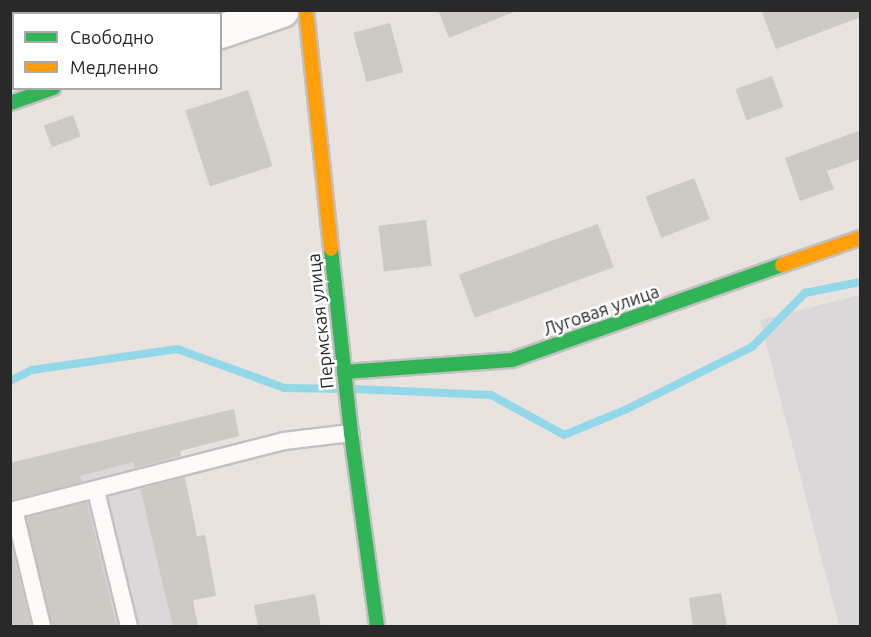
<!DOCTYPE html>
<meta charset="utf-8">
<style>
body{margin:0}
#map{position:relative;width:871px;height:637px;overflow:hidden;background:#e8e3de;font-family:Ubuntu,sans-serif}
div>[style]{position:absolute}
.industrial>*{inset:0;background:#dbd8da}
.stream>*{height:8px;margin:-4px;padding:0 4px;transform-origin:4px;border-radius:4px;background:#93d8e8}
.building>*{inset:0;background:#cdc9c5;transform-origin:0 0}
.roads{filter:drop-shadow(2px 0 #c2c0c0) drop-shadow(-2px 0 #c2c0c0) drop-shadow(0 2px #c2c0c0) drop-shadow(0 -2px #c2c0c0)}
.lane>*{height:16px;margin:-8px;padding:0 8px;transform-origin:8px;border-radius:8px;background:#fcfbfa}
.street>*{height:33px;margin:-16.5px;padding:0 16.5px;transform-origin:16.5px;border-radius:16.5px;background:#fcfbfa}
.fast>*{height:14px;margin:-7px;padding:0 7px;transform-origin:7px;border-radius:7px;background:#30b455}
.slow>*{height:14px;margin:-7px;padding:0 7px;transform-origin:7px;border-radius:7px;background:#ff9f0a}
span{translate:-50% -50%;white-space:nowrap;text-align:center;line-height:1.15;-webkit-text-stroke:5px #fff;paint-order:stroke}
.street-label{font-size:18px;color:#292929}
.frame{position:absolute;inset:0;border:12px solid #292929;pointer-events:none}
.legend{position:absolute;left:12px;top:12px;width:210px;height:78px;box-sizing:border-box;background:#fff;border:2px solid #a9a9a9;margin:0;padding:8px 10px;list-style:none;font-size:18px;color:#292929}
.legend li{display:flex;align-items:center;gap:12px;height:30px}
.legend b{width:30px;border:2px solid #a9a9a9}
</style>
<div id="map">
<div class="industrial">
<div style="clip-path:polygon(860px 295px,860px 626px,839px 626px,760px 320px)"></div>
<div style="clip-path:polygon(234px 409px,239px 436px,133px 462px,173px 626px,11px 626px,10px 463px)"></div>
</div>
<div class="stream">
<div style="left:10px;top:381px;width:25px;rotate:-27deg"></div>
<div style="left:32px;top:370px;width:147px;rotate:-8.2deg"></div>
<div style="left:177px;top:349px;width:115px;rotate:19.9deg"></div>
<div style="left:285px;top:388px;width:56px;rotate:1deg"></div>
<div style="left:354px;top:389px;width:137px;rotate:2.5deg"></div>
<div style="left:491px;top:395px;width:83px;rotate:28.7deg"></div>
<div style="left:564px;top:435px;width:68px;rotate:-22.4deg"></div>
<div style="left:627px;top:409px;width:140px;rotate:-26.4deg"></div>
<div style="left:752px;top:347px;width:76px;rotate:-45.5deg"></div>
<div style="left:805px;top:293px;width:56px;rotate:-11.3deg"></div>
</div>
<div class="building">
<div style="clip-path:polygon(438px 10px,514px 10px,514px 12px,449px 38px)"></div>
<div style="clip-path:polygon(761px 10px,861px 10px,861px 17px,776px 49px)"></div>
<div style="left:390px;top:23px;width:51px;height:38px;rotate:75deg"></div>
<div style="left:772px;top:76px;width:33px;height:39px;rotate:70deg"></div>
<div style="left:248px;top:90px;width:80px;height:66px;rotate:72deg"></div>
<div style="left:73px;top:115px;width:23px;height:31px;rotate:70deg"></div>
<div style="clip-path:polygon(861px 130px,861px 159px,827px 171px,834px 189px,800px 201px,785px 158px)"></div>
<div style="left:694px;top:178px;width:44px;height:52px;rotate:69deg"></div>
<div style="left:426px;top:220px;width:46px;height:48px;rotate:83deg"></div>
<div style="left:598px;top:224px;width:46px;height:148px;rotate:70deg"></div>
<div style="clip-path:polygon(234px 409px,239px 436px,180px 451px,181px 456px,135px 468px,133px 462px,80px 476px,82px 482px,10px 500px,10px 463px)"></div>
<div style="clip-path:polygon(185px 477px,197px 536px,205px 535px,216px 596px,193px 600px,198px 627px,173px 627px,140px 489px)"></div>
<div style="clip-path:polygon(87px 502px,117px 627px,52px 627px,27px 518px)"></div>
<div style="clip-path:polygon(10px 540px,31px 627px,10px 627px)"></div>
<div style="clip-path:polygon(721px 593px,727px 627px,693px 627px,689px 598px)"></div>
<div style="clip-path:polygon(315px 594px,321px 627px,258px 627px,254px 605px)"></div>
</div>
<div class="roads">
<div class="lane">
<div style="left:96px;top:491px;width:139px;rotate:76.3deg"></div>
<div style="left:14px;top:510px;width:119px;rotate:76.4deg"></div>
<div style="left:10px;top:511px;width:283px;rotate:-14.3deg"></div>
<div style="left:284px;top:441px;width:67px;rotate:-6.8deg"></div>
</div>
<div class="street">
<div style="left:220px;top:31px;width:65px;rotate:-18.7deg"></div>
</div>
<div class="fast">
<div style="left:10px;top:103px;width:46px;rotate:-19.2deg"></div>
<div style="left:331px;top:249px;width:185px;rotate:83.8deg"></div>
<div style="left:351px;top:433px;width:195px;rotate:82.3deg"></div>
<div style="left:344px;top:372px;width:168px;rotate:-4.1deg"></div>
<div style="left:512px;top:360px;width:286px;rotate:-19.4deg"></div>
</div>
<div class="slow">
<div style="left:306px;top:10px;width:240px;rotate:84deg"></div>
<div style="left:782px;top:265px;width:83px;rotate:-19.1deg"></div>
</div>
</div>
<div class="street-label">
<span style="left:601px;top:310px;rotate:-19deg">Луговая улица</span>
<span style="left:320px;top:321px;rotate:-96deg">Пермская улица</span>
</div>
<div class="frame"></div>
<ul class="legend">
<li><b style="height:8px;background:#30b455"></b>Свободно</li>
<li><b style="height:8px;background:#ff9f0a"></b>Медленно</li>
</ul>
</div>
